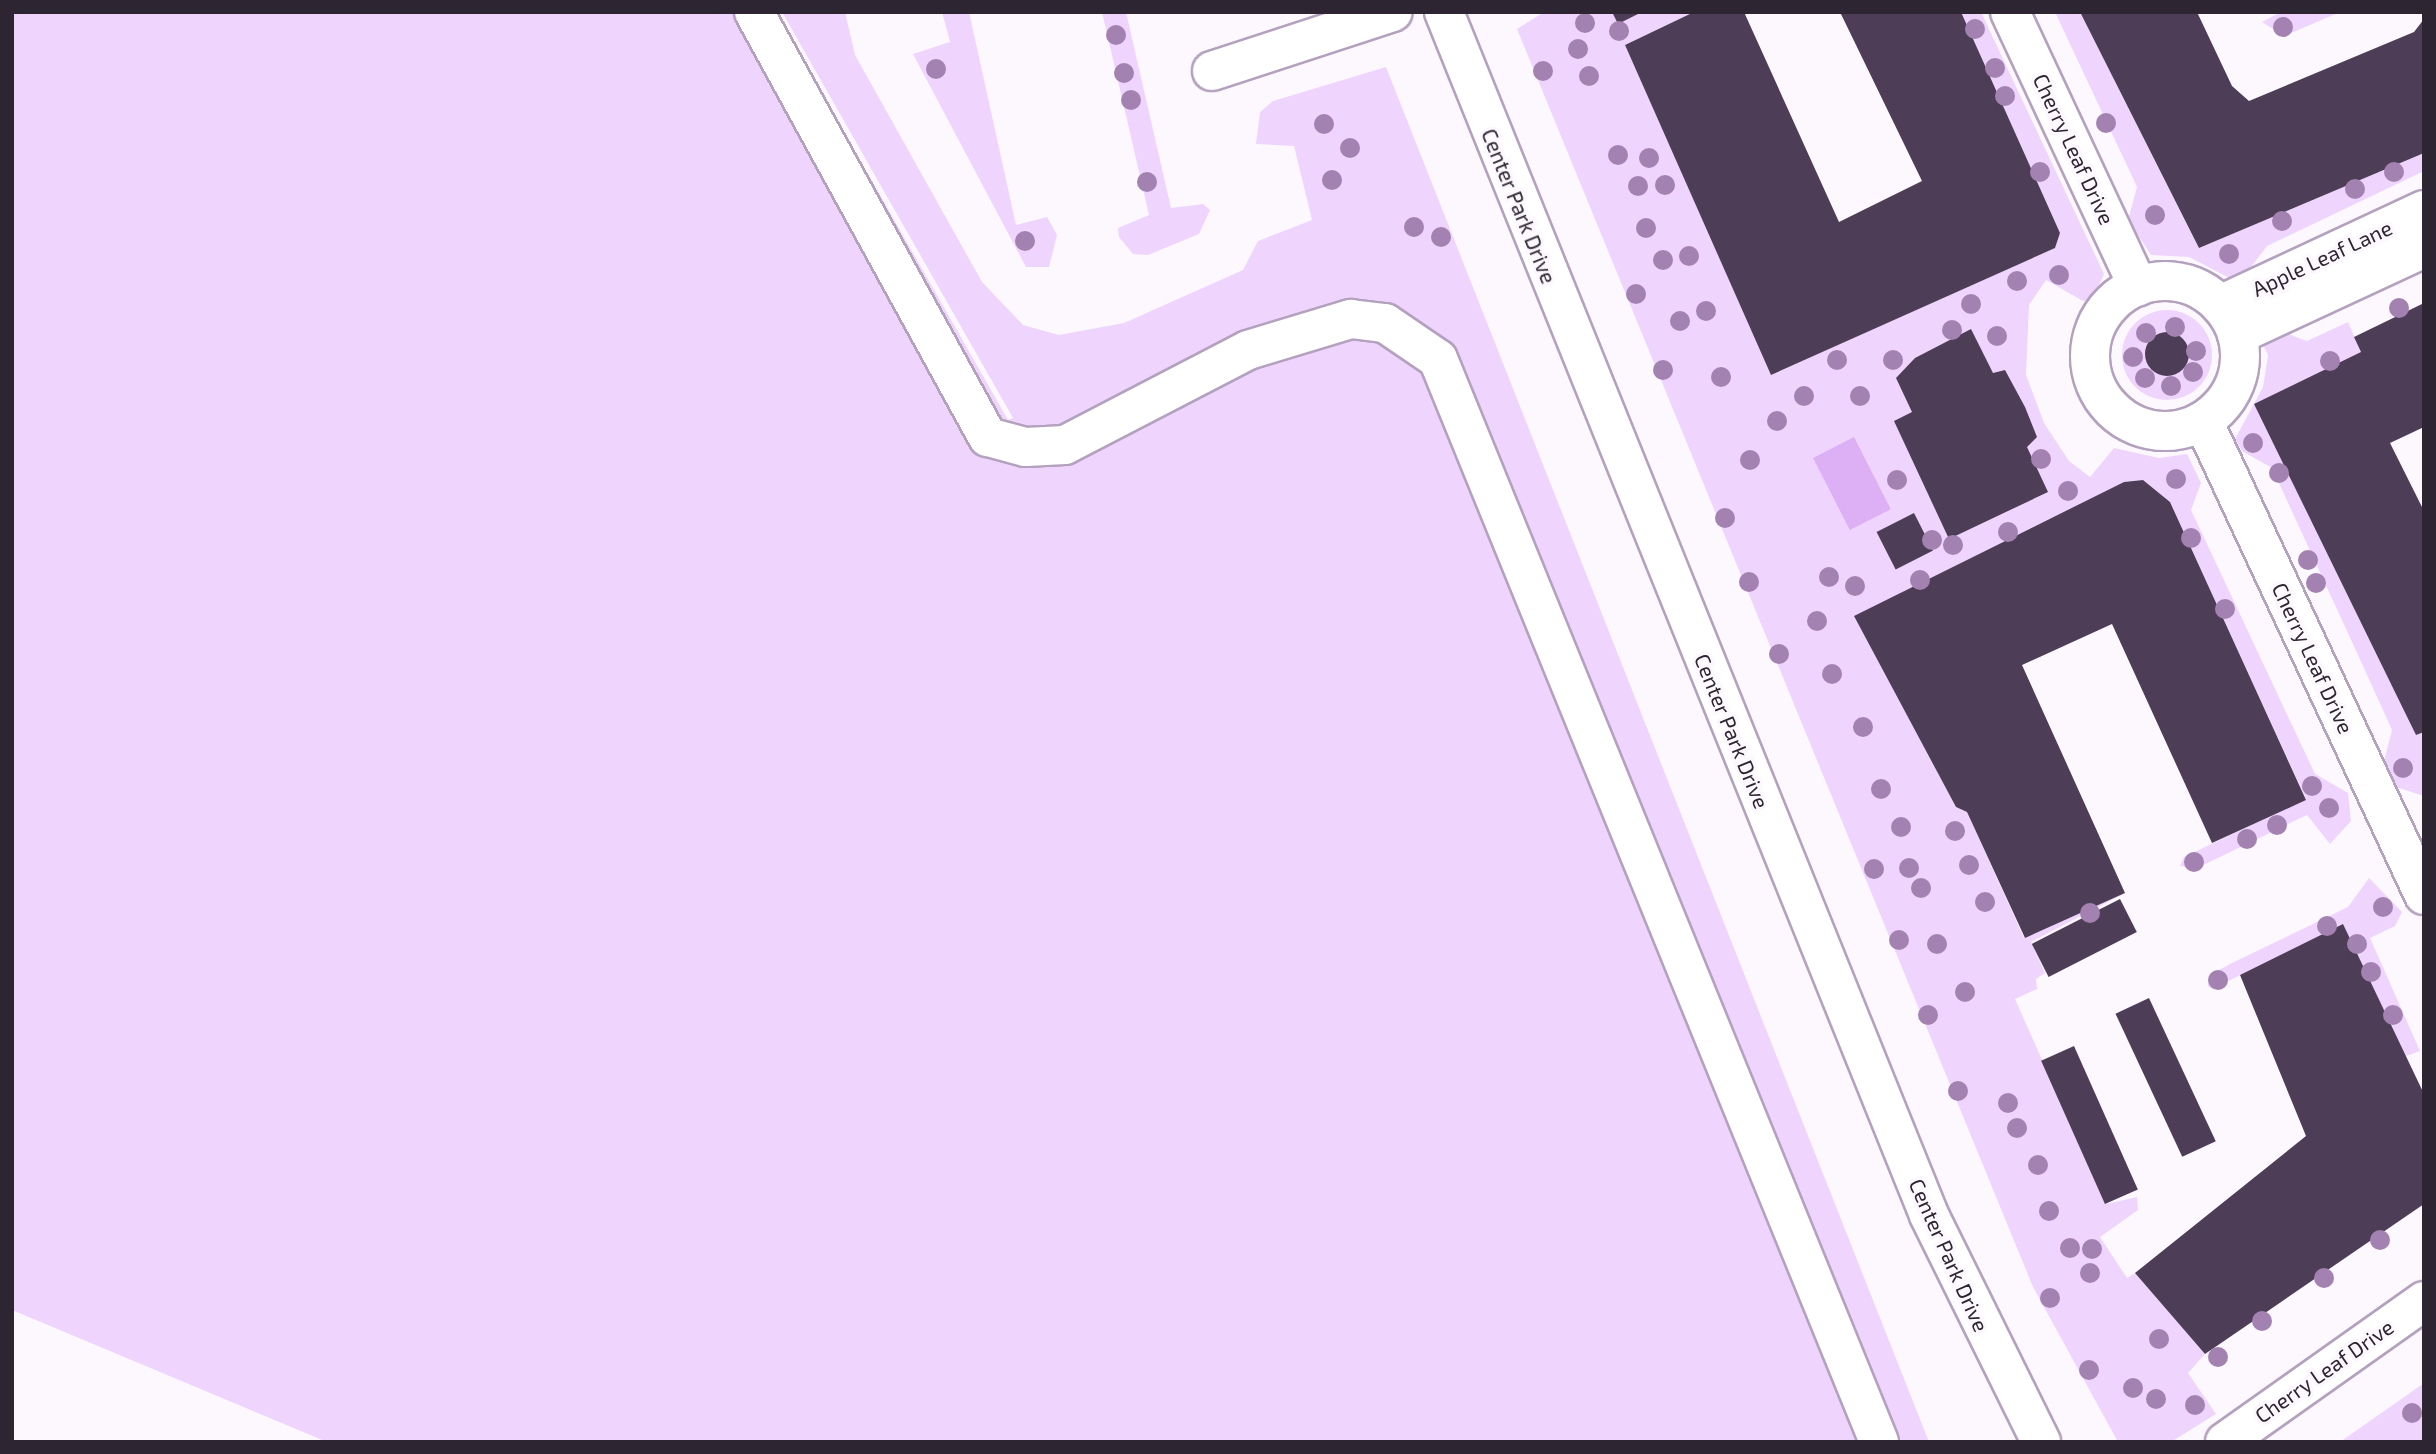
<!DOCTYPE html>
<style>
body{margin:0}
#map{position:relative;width:2436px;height:1454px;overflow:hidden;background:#fcf8fe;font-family:"Exo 2",sans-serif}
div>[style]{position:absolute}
.green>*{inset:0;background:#efd5fd}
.round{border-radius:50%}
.water>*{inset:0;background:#ddb0f6;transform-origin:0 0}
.building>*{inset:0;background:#4e3d57;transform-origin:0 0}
.roads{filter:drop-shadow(2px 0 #b4a1be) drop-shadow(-2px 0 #b4a1be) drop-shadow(0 2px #b4a1be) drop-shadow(0 -2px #b4a1be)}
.minor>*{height:38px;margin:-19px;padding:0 19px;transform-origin:19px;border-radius:19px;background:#fff}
.minor>.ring{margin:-19px;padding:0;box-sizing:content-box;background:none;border:38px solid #fff;border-radius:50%}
.trees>*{width:20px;height:20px;margin:-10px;border-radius:50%;background:#a382b2}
span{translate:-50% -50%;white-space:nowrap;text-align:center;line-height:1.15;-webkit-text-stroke:7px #fcf8fe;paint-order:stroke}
.street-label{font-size:21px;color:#2d2531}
.frame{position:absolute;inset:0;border:14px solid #2d2531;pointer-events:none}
</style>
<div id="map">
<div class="green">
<div style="clip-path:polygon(12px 12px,776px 12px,1008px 420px,1013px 418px,782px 12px,845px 12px,855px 55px,982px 282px,1023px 325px,1059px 335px,1124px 323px,1243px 270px,1258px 241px,1312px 220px,1294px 146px,1256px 144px,1260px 112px,1273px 101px,1386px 67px,1929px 1442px,327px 1442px,12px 1310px)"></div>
<div style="clip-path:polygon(942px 12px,969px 12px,1016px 225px,1047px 217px,1057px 235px,1049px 267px,1026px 267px,913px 54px,950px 42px)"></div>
<div style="clip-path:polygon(1102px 12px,1126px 12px,1171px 208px,1203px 204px,1210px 210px,1199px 234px,1148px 255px,1133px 254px,1119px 237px,1118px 228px,1149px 215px)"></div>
<div style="clip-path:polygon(1544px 12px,1612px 12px,1618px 24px,1642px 12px,1694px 12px,1625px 45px,1771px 374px,2055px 248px,2060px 233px,1961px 12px,1981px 12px,2104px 274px,2093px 299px,2083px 301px,2046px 280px,2029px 305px,2026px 375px,2044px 423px,2069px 461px,2090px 477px,2114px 448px,2159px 458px,2187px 454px,2201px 483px,2191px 510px,2315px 774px,2348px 793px,2351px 821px,2330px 844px,2307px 815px,2197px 868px,2180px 866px,2184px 857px,2306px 799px,2170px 502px,2143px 480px,2124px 482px,1855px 616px,1956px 807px,1967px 812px,2024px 938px,2125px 893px,2031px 942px,2045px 973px,2036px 979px,2037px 989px,2015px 999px,2106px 1204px,2137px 1197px,2138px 1210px,2100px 1237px,2127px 1278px,2135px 1273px,2205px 1354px,2188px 1373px,2216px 1414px,2171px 1442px,2118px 1442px,2033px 1287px,1517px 29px)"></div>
<div style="clip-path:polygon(2055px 12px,2080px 12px,2199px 248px,2424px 153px,2424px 171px,2267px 246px,2239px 283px,2189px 257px,2151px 255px,2128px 220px,2137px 187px)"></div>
<div style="clip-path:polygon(2281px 12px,2340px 12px,2284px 36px,2262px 22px)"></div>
<div class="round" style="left:2122px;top:310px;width:90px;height:90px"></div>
<div style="clip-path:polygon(2348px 322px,2361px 352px,2413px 727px,2416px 735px,2424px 732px,2424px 796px,2393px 786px,2383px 765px,2392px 730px,2358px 655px,2272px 468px,2242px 451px,2235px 439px,2263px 387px,2268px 355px,2262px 343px,2280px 331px,2307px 341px)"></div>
<div style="clip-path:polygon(2369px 878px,2402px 912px,2395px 926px,2370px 938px,2420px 1051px,2406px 1056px,2343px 925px,2212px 989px,2208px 986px,2210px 975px,2230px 964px,2348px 907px)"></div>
<div style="clip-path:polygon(2424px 1383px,2424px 1442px,2340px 1442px,2397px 1402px)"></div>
</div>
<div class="water">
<div style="left:1854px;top:437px;width:81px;height:46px;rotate:63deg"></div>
</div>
<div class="building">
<div style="clip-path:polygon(1612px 12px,1642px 12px,1618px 24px)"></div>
<div style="clip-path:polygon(1694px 12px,1744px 12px,1839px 222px,1922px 181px,1840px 12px,1961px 12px,2060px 233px,2055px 248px,1771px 375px,1625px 45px)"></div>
<div style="clip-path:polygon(2080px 12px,2197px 12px,2232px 86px,2249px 101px,2414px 32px,2424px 19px,2424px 153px,2199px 248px)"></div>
<div style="clip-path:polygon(2424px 303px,2424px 427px,2390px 443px,2424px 511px,2424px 732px,2416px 735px,2254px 404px,2361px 352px,2354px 337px)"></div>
<div style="clip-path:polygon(1971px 329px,1993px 373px,2005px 370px,2025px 407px,2037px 437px,2027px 447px,2048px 492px,1949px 539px,1894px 421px,1912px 412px,1896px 378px,1915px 358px)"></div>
<div class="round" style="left:2145px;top:332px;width:44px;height:44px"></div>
<div style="clip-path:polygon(2143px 480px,2170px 502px,2306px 800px,2212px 843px,2112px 624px,2022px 665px,2125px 893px,2025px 938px,1967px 812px,1956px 807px,1854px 616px,2124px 482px)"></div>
<div style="left:1914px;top:513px;width:42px;height:42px;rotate:63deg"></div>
<div style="left:2120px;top:899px;width:37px;height:99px;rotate:63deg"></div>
<div style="clip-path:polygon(2343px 924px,2424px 1094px,2424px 1204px,2205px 1354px,2135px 1273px,2306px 1136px,2240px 975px)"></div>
<div style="left:2149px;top:998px;width:158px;height:37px;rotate:65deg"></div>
<div style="left:2074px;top:1046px;width:157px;height:36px;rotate:66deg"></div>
</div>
<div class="roads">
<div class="minor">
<div style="left:754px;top:12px;width:485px;rotate:61.2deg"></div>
<div style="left:988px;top:437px;width:39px;rotate:15deg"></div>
<div style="left:1026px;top:447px;width:39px;rotate:-3deg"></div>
<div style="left:1065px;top:445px;width:206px;rotate:-27.4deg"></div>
<div style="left:1248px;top:350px;width:108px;rotate:-16.8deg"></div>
<div style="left:1351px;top:319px;width:34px;rotate:7deg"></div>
<div style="left:1385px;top:323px;width:64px;rotate:34.2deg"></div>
<div style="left:1438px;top:359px;width:1169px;rotate:67.84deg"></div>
<div style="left:1444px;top:12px;width:1297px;rotate:68.04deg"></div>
<div style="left:1929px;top:1215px;width:253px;rotate:63.7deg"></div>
<div style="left:2010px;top:12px;width:303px;rotate:65deg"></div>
<div style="left:1212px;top:71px;width:190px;rotate:-18.1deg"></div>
<div class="ring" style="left:2090px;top:281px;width:112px;height:112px"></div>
<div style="left:2220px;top:305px;width:225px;rotate:-25deg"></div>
<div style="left:2237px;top:335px;width:206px;rotate:-24.9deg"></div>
<div style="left:2203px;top:421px;width:523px;rotate:65deg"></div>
<div style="left:2225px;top:1442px;width:244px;rotate:-35.3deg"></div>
</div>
</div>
<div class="trees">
<div style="left:1585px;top:23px"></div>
<div style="left:2283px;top:27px"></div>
<div style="left:1975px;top:29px"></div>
<div style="left:1619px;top:31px"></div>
<div style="left:1116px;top:35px"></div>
<div style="left:1578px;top:49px"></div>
<div style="left:1995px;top:68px"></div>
<div style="left:936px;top:69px"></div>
<div style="left:1543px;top:71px"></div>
<div style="left:1124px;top:73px"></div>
<div style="left:1589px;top:76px"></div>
<div style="left:2005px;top:96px"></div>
<div style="left:1131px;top:100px"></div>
<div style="left:2106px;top:123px"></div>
<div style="left:1324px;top:124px"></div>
<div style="left:1350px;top:148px"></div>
<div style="left:1618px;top:155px"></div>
<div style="left:1649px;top:158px"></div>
<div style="left:2040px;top:172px"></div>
<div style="left:2394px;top:172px"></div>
<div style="left:1332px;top:180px"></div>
<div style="left:1147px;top:182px"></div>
<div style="left:1665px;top:185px"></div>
<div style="left:1638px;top:186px"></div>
<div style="left:2355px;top:189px"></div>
<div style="left:2155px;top:215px"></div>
<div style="left:2282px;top:221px"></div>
<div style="left:1414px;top:227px"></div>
<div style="left:1646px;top:228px"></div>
<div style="left:1441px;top:237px"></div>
<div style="left:1025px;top:241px"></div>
<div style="left:2229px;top:254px"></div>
<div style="left:1689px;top:256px"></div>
<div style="left:1663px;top:260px"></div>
<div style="left:2059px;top:275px"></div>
<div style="left:2017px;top:281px"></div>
<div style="left:1636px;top:294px"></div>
<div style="left:1971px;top:304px"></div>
<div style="left:2399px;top:308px"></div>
<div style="left:1706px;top:311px"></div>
<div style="left:1680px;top:321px"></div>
<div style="left:2175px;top:327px"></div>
<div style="left:1952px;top:330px"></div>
<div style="left:2146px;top:333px"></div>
<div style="left:1997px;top:336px"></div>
<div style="left:2196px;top:351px"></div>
<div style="left:2133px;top:357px"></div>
<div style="left:1837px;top:360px"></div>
<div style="left:1893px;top:360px"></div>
<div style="left:2330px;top:361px"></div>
<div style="left:1663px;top:370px"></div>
<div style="left:2193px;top:372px"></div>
<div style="left:1721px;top:377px"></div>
<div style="left:2145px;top:378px"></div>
<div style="left:2171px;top:386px"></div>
<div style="left:1804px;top:396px"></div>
<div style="left:1860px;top:396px"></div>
<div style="left:1777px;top:421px"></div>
<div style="left:2253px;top:443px"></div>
<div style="left:2041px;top:459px"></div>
<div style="left:1750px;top:460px"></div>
<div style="left:2279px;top:473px"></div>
<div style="left:2176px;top:479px"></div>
<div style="left:1897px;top:480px"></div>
<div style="left:2068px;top:491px"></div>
<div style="left:1725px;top:518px"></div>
<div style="left:2008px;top:532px"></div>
<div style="left:2191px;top:538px"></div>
<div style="left:1932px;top:540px"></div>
<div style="left:1953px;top:545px"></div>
<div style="left:2308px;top:560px"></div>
<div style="left:1829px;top:577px"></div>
<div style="left:1920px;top:580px"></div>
<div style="left:1749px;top:582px"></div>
<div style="left:2316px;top:583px"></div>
<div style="left:1855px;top:586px"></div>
<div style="left:2225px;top:609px"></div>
<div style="left:1817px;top:621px"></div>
<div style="left:1779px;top:654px"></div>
<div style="left:1832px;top:674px"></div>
<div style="left:1863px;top:727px"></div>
<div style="left:2403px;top:768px"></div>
<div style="left:2312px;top:786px"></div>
<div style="left:1881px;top:789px"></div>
<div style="left:2329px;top:808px"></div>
<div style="left:2277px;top:825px"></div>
<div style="left:1901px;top:827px"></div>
<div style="left:1955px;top:831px"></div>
<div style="left:2247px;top:839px"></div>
<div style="left:2194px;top:862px"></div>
<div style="left:1969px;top:865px"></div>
<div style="left:1909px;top:868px"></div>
<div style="left:1874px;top:869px"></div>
<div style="left:1921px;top:888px"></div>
<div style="left:1985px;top:902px"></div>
<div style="left:2383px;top:907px"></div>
<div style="left:2090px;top:913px"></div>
<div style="left:2327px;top:926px"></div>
<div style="left:1899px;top:940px"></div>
<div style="left:1937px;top:944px"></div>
<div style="left:2357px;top:944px"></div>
<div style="left:2371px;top:972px"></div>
<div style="left:2218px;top:980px"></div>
<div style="left:1965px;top:992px"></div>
<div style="left:1928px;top:1015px"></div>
<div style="left:2393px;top:1015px"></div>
<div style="left:1958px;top:1091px"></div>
<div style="left:2008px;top:1103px"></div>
<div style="left:2017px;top:1128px"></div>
<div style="left:2038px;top:1165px"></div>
<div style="left:2049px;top:1211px"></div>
<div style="left:2380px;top:1240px"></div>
<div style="left:2070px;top:1248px"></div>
<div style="left:2092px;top:1249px"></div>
<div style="left:2090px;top:1273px"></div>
<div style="left:2324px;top:1278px"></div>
<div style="left:2050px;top:1298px"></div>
<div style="left:2262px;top:1321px"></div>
<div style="left:2159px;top:1339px"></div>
<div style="left:2218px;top:1357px"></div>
<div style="left:2089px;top:1370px"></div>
<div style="left:2133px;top:1388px"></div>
<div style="left:2156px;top:1399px"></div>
<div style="left:2195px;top:1405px"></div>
<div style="left:2412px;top:1413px"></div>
</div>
<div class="street-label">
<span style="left:2074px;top:149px;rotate:65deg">Cherry Leaf Drive</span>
<span style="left:1519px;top:206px;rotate:68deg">Center Park Drive</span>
<span style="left:2322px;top:258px;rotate:-25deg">Apple Leaf Lane</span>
<span style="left:2313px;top:658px;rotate:65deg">Cherry Leaf Drive</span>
<span style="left:1732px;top:731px;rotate:68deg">Center Park Drive</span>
<span style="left:1949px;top:1255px;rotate:66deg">Center Park Drive</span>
<span style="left:2324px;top:1371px;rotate:-35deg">Cherry Leaf Drive</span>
</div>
<div class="frame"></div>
</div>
